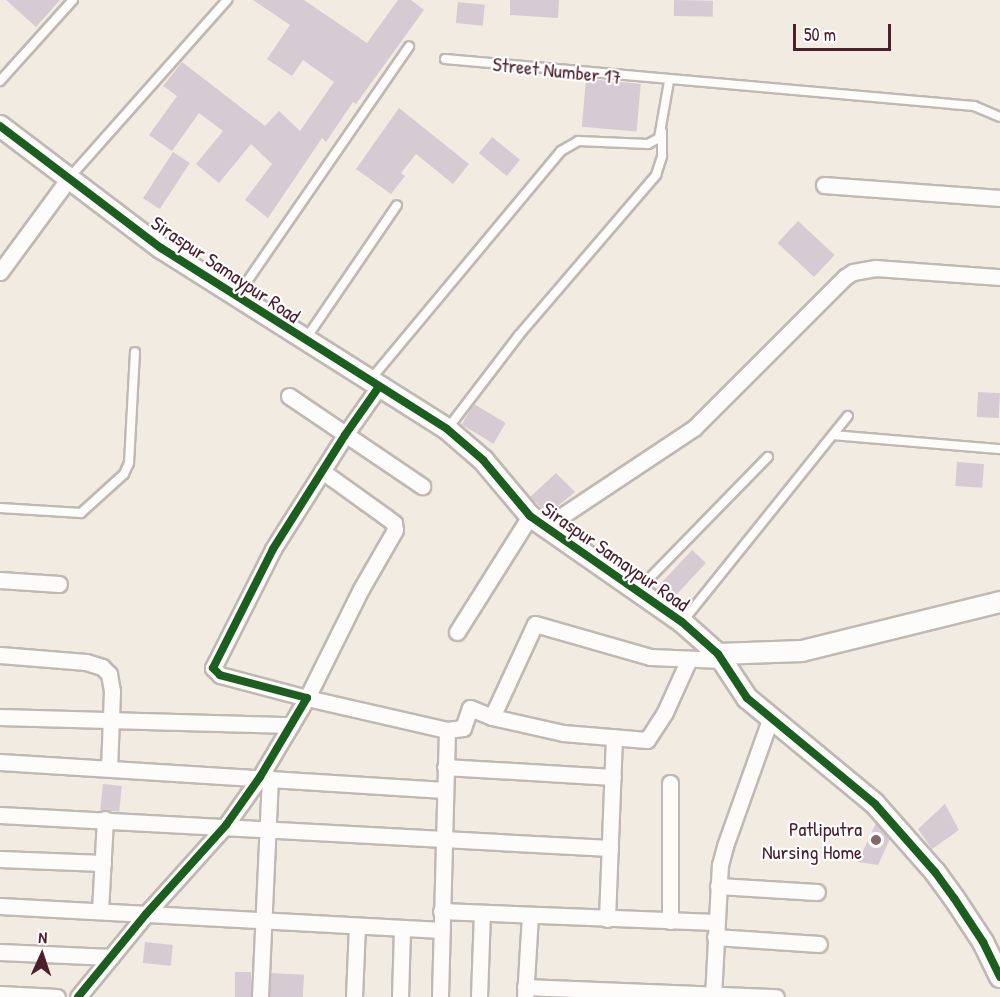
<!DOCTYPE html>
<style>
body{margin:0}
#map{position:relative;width:1000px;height:997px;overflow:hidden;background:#f2ebe2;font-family:"Patrick Hand",sans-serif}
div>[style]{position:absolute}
.building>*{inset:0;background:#d6cbd2;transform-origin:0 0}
.roads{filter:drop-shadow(2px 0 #c0b8b3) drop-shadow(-2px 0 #c0b8b3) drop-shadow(0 2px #c0b8b3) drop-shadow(0 -2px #c0b8b3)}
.service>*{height:8px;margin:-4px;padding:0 4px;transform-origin:4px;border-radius:4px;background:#fdfcfb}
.minor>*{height:15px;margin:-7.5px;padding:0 7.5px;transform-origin:7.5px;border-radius:7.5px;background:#fdfcfb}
.tertiary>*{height:20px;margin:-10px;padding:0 10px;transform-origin:10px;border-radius:10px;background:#fdfcfb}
.cycleway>*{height:8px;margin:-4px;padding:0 4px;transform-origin:4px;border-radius:4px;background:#1b5e20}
.dots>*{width:16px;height:16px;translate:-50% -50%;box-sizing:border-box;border:3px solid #fff;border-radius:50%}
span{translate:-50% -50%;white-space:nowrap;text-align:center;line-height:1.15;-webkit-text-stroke:4.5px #fff;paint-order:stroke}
.street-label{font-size:20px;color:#4a1f2b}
.poi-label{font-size:20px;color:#4a1f2b}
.right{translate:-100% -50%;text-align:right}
.north{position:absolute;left:12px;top:925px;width:60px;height:60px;-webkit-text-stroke:4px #fff;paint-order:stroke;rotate:3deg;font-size:16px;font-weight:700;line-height:24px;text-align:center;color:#4a1f2b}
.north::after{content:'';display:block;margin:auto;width:21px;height:27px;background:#4a1f2b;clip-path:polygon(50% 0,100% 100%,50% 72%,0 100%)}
.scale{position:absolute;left:793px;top:24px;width:98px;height:27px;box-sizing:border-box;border:3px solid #4a1f2b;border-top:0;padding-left:8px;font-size:18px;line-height:21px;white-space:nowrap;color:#4a1f2b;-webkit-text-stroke:4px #fff;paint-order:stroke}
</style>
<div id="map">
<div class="building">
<div style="clip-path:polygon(6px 0,60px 0,36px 27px)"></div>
<div style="clip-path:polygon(253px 0,304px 0,367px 43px,398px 0,411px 0,424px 10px,356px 104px,353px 102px,326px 142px,322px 138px,268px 218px,245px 200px,272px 164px,251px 144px,219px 183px,196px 164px,223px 131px,199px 113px,172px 151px,149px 135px,177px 96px,163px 86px,182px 62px,265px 126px,279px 111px,300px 131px,334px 82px,303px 60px,292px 76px,267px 59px,290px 25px)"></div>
<div style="clip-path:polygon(510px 0,559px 0,558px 18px,510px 15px)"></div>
<div style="left:674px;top:0;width:39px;height:16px;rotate:1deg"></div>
<div style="left:458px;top:2px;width:27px;height:21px;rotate:6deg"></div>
<div style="left:586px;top:79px;width:55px;height:48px;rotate:5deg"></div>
<div style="clip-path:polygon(399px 108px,469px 164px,453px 184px,416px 154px,401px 173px,405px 176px,391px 194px,356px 169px)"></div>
<div style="left:492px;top:137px;width:36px;height:21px;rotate:39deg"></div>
<div style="left:173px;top:152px;width:20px;height:55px;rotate:33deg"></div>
<div style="left:798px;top:221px;width:50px;height:30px;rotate:43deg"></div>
<div style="left:978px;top:392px;width:22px;height:25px;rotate:3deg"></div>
<div style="left:474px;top:404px;width:37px;height:24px;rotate:31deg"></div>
<div style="left:957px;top:462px;width:27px;height:24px;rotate:4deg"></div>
<div style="clip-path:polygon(556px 473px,575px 492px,548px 514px,530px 497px)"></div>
<div style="left:692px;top:550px;width:19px;height:52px;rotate:43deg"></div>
<div style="left:103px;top:784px;width:19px;height:26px;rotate:6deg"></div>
<div style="clip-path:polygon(945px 804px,959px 830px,932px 849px,918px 829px)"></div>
<div style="clip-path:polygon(876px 823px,890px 839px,878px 865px,858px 862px)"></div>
<div style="left:145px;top:942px;width:28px;height:21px;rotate:6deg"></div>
<div style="left:235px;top:972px;width:16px;height:25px"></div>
<div style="left:271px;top:973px;width:33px;height:24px;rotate:3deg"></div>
</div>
<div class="roads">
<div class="service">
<div style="left:445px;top:59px;width:531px;rotate:5.08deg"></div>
<div style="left:974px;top:106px;width:28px;rotate:23deg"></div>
<div style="left:0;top:81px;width:109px;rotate:-48deg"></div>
<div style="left:70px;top:177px;width:237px;rotate:-48.4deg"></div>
<div style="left:237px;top:296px;width:303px;rotate:-55.4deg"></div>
<div style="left:305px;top:340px;width:163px;rotate:-55.7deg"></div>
<div style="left:371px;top:379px;width:297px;rotate:-50.2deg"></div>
<div style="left:561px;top:151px;width:20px;rotate:-30deg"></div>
<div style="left:578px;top:141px;width:70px;rotate:2.5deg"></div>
<div style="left:648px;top:144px;width:13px;rotate:-29deg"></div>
<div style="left:659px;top:138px;width:58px;rotate:-80deg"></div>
<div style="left:448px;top:428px;width:117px;rotate:-52.6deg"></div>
<div style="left:519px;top:335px;width:211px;rotate:-49.4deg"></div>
<div style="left:656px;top:175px;width:20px;rotate:-72deg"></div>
<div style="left:662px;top:156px;width:24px;rotate:-90deg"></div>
<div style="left:833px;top:435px;width:168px;rotate:4.8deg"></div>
<div style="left:0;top:508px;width:81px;rotate:3.5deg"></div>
<div style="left:81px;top:513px;width:58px;rotate:-42.2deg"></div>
<div style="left:124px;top:474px;width:12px;rotate:-66deg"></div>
<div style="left:129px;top:463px;width:111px;rotate:-86.9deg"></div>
<div style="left:638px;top:590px;width:186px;rotate:-45.7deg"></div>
<div style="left:683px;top:621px;width:263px;rotate:-51.2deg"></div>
</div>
<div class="minor">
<div style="left:824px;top:185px;width:176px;rotate:4.2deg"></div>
<div style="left:0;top:272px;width:117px;rotate:-53.7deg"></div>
<div style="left:289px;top:396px;width:161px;rotate:34.1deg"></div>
<div style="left:322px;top:471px;width:79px;rotate:35.7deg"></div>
<div style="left:386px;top:517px;width:10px;rotate:37deg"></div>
<div style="left:394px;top:523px;width:7px;rotate:82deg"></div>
<div style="left:395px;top:530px;width:68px;rotate:120deg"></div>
<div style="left:361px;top:589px;width:122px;rotate:116.4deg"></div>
<div style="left:307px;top:698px;width:144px;rotate:12.9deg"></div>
<div style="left:447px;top:730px;width:16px;rotate:-7deg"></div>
<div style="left:463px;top:728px;width:21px;rotate:-71deg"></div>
<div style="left:470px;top:708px;width:24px;rotate:22deg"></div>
<div style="left:492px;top:717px;width:102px;rotate:-65.2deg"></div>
<div style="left:535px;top:624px;width:120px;rotate:16deg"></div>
<div style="left:650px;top:657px;width:72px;rotate:2.4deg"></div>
<div style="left:545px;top:527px;width:179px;rotate:-33.6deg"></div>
<div style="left:694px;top:428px;width:214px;rotate:-45deg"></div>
<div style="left:845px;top:277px;width:9px;rotate:-32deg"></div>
<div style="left:853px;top:272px;width:23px;rotate:-10deg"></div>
<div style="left:876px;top:268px;width:124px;rotate:4.2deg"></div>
<div style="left:0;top:580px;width:59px;rotate:3.9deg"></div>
<div style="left:457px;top:632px;width:137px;rotate:-57.8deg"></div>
<div style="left:0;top:655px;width:86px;rotate:4.7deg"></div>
<div style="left:86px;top:662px;width:17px;rotate:17deg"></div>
<div style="left:102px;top:667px;width:10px;rotate:45deg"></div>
<div style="left:109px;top:674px;width:17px;rotate:80deg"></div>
<div style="left:112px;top:691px;width:77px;rotate:92.2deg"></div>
<div style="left:0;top:717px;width:291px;rotate:1.6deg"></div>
<div style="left:492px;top:717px;width:73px;rotate:12.7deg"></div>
<div style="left:563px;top:733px;width:84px;rotate:4.8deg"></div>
<div style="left:647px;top:740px;width:33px;rotate:-57deg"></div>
<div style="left:665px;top:712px;width:58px;rotate:-65.6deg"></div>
<div style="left:0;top:762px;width:445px;rotate:3.6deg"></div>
<div style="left:445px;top:767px;width:168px;rotate:3.4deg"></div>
<div style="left:0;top:815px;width:611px;rotate:3.1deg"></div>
<div style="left:0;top:859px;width:103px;rotate:2.2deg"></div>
<div style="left:718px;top:886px;width:99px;rotate:3.5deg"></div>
<div style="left:0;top:906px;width:442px;rotate:3.1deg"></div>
<div style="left:100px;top:911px;width:92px;rotate:-86.9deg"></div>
<div style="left:441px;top:911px;width:274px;rotate:2.3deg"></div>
<div style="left:607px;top:919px;width:182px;rotate:-87.8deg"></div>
<div style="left:670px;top:921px;width:138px;rotate:-90deg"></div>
<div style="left:715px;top:937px;width:104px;rotate:3.9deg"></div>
<div style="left:0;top:952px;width:111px;rotate:2.6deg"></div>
<div style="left:525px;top:987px;width:251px;rotate:2.3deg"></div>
<div style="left:0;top:994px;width:57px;rotate:3deg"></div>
<div style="left:78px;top:997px;width:107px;rotate:-50.7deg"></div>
<div style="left:146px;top:914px;width:120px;rotate:-48deg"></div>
<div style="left:226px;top:825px;width:59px;rotate:-54.7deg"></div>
<div style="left:260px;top:777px;width:92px;rotate:-59.3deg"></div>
<div style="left:307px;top:698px;width:90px;rotate:-165.2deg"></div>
<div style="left:220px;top:675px;width:10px;rotate:-135deg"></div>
<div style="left:213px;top:668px;width:133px;rotate:-63.2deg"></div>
<div style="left:273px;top:549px;width:135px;rotate:-57.7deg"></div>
<div style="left:345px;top:435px;width:57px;rotate:-54.9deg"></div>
<div style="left:260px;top:997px;width:219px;rotate:-87.4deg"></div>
<div style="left:354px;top:997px;width:71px;rotate:-87.6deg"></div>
<div style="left:400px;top:997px;width:69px;rotate:-88.3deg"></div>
<div style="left:440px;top:997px;width:267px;rotate:-88.5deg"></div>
<div style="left:479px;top:997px;width:84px;rotate:-88deg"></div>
<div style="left:525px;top:997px;width:81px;rotate:-86.5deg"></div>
<div style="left:713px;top:997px;width:132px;rotate:-87deg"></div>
<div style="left:720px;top:865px;width:20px;rotate:-75deg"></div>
<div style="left:725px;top:846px;width:137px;rotate:-70.4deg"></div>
</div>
<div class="tertiary">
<div style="left:0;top:126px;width:202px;rotate:37.2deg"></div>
<div style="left:161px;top:248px;width:338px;rotate:32.3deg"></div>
<div style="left:447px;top:429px;width:48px;rotate:40.7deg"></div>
<div style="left:483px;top:460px;width:73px;rotate:50deg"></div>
<div style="left:530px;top:516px;width:185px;rotate:34.9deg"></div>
<div style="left:682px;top:622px;width:48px;rotate:41.6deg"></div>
<div style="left:718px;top:654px;width:53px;rotate:56.6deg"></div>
<div style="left:747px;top:698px;width:166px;rotate:39.6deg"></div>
<div style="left:875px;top:804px;width:91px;rotate:48.6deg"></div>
<div style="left:935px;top:872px;width:32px;rotate:54deg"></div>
<div style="left:954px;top:898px;width:53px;rotate:56.6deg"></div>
<div style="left:983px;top:942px;width:39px;rotate:64deg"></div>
<div style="left:718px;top:654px;width:84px;rotate:-2deg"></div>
<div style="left:802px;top:651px;width:204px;rotate:-13.9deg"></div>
</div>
</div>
<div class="cycleway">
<div style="left:0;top:126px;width:202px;rotate:37.2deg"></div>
<div style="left:161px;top:248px;width:338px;rotate:32.3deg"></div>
<div style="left:447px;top:429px;width:48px;rotate:40.7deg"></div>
<div style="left:483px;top:460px;width:73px;rotate:50deg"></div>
<div style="left:530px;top:516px;width:185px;rotate:34.9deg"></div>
<div style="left:682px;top:622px;width:48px;rotate:41.6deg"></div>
<div style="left:718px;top:654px;width:53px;rotate:56.6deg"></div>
<div style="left:747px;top:698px;width:166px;rotate:39.6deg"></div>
<div style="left:875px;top:804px;width:91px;rotate:48.6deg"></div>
<div style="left:935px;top:872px;width:32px;rotate:54deg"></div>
<div style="left:954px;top:898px;width:53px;rotate:56.6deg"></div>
<div style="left:983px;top:942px;width:39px;rotate:64deg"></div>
<div style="left:78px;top:997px;width:107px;rotate:-50.7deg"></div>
<div style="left:146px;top:914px;width:120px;rotate:-48deg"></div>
<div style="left:226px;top:825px;width:59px;rotate:-54.7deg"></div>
<div style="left:260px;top:777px;width:92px;rotate:-59.3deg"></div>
<div style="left:307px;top:698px;width:90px;rotate:-165.2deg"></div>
<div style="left:220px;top:675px;width:10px;rotate:-135deg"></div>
<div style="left:213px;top:668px;width:133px;rotate:-63.2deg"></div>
<div style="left:273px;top:549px;width:135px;rotate:-57.7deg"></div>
<div style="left:345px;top:435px;width:57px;rotate:-54.9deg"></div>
</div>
<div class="dots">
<div style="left:876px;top:840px;background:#85666b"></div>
</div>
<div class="street-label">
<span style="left:557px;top:70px;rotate:6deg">Street Number 17</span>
<span style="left:226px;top:269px;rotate:34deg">Siraspur Samaypur Road</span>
<span style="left:616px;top:556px;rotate:35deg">Siraspur Samaypur Road</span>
</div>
<div class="poi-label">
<span class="right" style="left:862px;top:840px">Patliputra<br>Nursing Home</span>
</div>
<div class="north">N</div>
<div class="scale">50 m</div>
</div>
